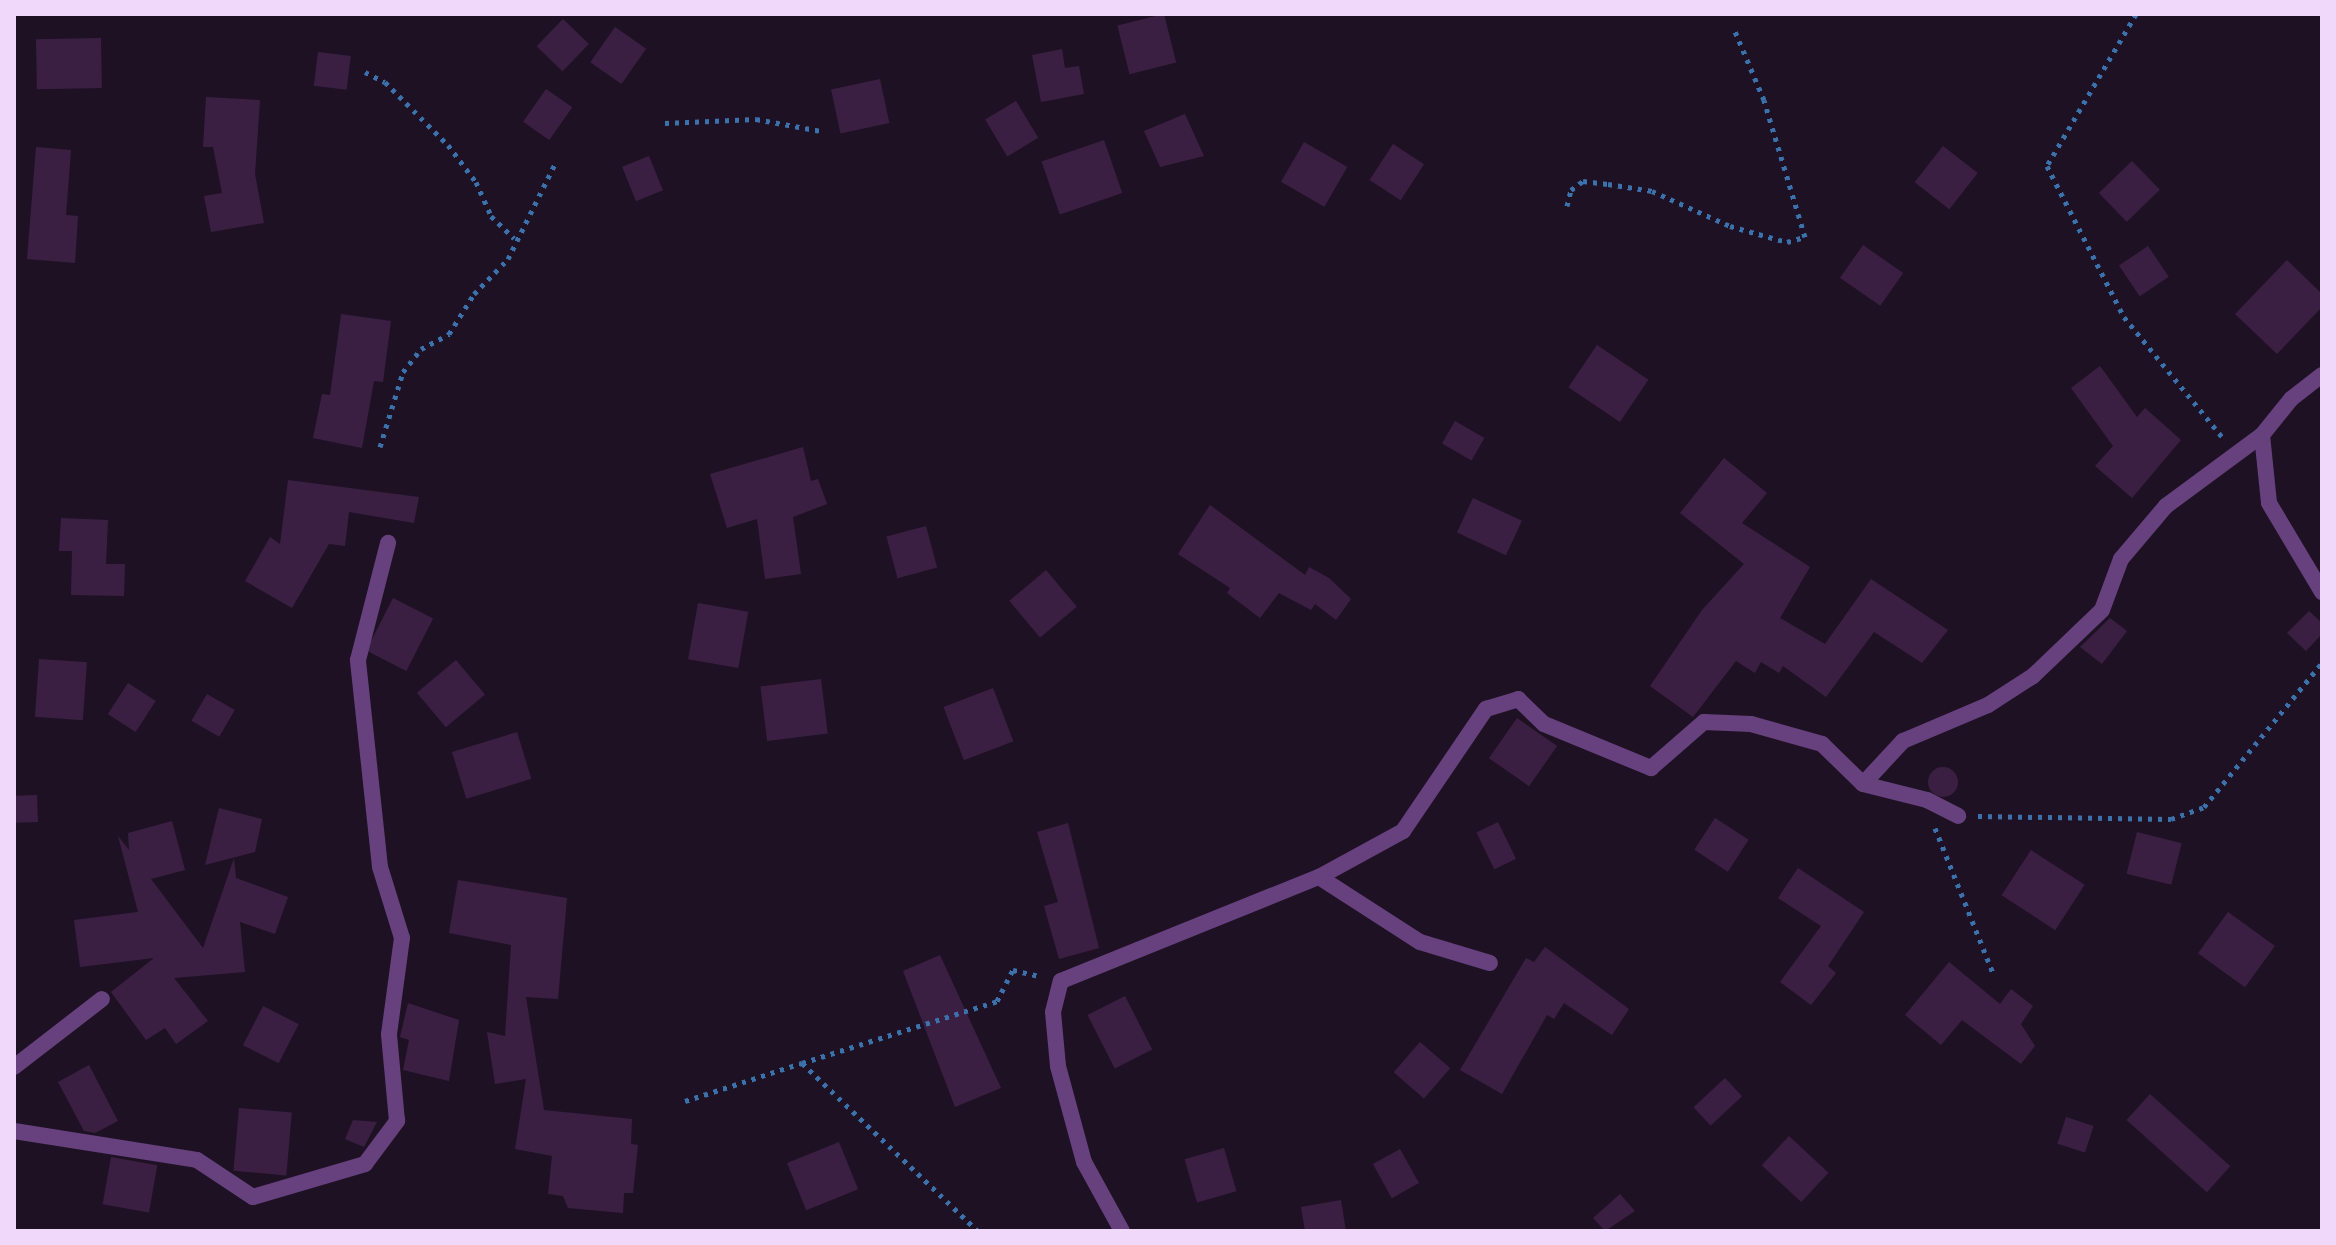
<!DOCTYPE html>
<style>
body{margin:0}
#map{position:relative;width:2336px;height:1245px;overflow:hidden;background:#1f1124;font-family:"PT Sans",sans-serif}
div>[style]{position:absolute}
.building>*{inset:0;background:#3b1f43;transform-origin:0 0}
.round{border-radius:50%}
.path>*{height:5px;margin-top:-2.5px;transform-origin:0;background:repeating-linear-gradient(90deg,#3c72ac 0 4px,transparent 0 10px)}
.minor>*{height:16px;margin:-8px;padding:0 8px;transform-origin:8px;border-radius:8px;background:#67417e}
span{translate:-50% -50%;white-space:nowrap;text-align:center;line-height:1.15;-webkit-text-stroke:6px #1f1124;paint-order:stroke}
.frame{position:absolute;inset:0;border:16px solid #f0d8fb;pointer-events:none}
</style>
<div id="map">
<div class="building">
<div style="left:1164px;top:14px;width:50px;height:48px;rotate:76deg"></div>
<div style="left:563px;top:19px;width:36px;height:38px;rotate:44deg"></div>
<div style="left:615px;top:27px;width:38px;height:43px;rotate:35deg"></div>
<div style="left:101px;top:38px;width:50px;height:65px;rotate:89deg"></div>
<div style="clip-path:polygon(1062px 49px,1065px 68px,1079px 66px,1084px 94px,1041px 102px,1032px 55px)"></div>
<div style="left:318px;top:52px;width:33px;height:34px;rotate:7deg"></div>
<div style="left:880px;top:79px;width:45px;height:50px;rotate:78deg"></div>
<div style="left:546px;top:89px;width:32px;height:40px;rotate:35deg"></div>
<div style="clip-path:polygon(206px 97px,260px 100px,255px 174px,264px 223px,211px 232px,204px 196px,222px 193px,213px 147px,203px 147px)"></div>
<div style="left:1016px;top:101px;width:43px;height:36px;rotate:59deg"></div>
<div style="clip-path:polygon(1185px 114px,1204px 156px,1160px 167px,1144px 131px)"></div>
<div style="left:1104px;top:140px;width:56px;height:66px;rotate:71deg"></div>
<div style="left:1304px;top:142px;width:50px;height:46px;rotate:30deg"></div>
<div style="left:1393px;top:144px;width:37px;height:43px;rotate:33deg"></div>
<div style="left:1943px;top:146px;width:44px;height:46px;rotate:38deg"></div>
<div style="clip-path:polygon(36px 147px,71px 150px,66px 215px,78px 216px,75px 263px,27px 259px)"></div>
<div style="left:649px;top:156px;width:37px;height:29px;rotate:68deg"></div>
<div style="left:2132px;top:161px;width:40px;height:46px;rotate:46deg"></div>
<div style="left:1863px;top:245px;width:49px;height:40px;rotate:35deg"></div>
<div style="left:2148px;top:246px;width:37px;height:35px;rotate:56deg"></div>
<div style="clip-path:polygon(2287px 260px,2322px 294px,2322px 307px,2277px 354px,2235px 314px)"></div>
<div style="clip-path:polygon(341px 314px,391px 321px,383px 382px,374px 381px,362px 448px,313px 438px,322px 394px,330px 395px)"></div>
<div style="left:1597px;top:345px;width:62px;height:51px;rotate:34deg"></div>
<div style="clip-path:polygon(2100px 366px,2137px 417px,2145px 408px,2181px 440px,2132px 498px,2095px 466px,2113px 446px,2071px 388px)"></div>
<div style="left:1455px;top:421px;width:34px;height:26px;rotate:30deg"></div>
<div style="clip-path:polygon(803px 447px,811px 481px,818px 479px,827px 504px,793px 517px,801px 574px,765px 579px,757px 519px,727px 528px,710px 474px)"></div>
<div style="clip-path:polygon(1724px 458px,1767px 493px,1742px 523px,1810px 567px,1780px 618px,1825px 644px,1871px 579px,1948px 630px,1922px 663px,1874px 632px,1826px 697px,1783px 666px,1779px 673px,1761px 662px,1755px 673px,1736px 661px,1693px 717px,1650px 686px,1702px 610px,1744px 564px,1680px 513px)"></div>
<div style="clip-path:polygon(288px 480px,419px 497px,414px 523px,349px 512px,345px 546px,329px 544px,292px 608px,245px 581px,270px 537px,280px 544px)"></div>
<div style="left:1473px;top:498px;width:54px;height:38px;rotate:25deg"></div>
<div style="clip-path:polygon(1210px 505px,1305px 575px,1309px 567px,1329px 578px,1351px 599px,1336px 620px,1315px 604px,1311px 610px,1279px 593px,1260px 618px,1227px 593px,1230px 588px,1178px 554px)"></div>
<div style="clip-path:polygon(61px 518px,108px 520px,106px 564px,125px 564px,124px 596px,71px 595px,72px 551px,59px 551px)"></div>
<div style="left:926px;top:526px;width:43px;height:41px;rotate:75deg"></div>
<div style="left:1046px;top:570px;width:48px;height:48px;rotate:50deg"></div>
<div style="left:393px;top:598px;width:45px;height:59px;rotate:27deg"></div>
<div style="left:698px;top:603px;width:51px;height:57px;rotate:10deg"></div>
<div style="clip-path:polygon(2309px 611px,2322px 623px,2322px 634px,2306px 651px,2287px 633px)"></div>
<div style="clip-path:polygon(2110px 618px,2127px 631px,2102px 664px,2080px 647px)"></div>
<div style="left:39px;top:659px;width:48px;height:58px;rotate:4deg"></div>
<div style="left:456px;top:660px;width:45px;height:51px;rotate:50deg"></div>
<div style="left:821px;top:679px;width:55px;height:61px;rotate:83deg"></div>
<div style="left:128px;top:683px;width:33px;height:37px;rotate:33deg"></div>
<div style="left:993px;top:688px;width:57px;height:53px;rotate:69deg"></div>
<div style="left:207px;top:694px;width:32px;height:31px;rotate:30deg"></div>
<div style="left:1517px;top:718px;width:49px;height:49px;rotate:35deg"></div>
<div style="left:517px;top:732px;width:49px;height:68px;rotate:73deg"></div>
<div class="round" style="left:1928px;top:767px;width:30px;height:30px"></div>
<div style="left:37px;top:795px;width:27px;height:23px;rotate:88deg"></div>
<div style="clip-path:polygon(219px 808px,262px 819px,255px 852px,205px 865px)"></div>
<div style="left:1715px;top:818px;width:40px;height:38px;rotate:33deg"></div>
<div style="clip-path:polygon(172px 821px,185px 870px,151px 879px,203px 948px,234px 858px,236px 878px,288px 897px,275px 934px,240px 922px,245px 972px,174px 978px,208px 1021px,176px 1044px,165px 1028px,146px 1040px,111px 992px,154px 958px,80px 967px,74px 920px,138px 912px,118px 836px,129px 850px,128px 833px)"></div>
<div style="left:1498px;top:822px;width:41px;height:24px;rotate:64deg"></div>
<div style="clip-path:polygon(1068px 823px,1099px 948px,1059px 959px,1044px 906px,1058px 902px,1037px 832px)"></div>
<div style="left:2137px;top:832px;width:46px;height:43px;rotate:14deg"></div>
<div style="left:2031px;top:850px;width:64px;height:54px;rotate:33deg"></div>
<div style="clip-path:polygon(1798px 868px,1864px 912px,1828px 966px,1836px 973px,1811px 1005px,1780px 982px,1821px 926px,1778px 898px)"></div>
<div style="clip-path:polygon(458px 880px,567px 898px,558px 999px,526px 997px,544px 1110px,632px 1119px,631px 1144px,638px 1145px,633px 1193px,624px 1193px,623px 1213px,568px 1208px,563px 1196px,548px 1194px,552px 1156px,515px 1149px,526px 1079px,495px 1084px,487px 1032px,505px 1036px,511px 945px,449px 933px)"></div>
<div style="left:2228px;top:912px;width:58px;height:51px;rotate:36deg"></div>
<div style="clip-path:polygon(1545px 947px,1629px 1009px,1612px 1035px,1564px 1003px,1554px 1019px,1547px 1015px,1502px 1094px,1460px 1070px,1526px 958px,1534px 962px)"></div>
<div style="clip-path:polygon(940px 955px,1001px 1088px,955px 1107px,903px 971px)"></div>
<div style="clip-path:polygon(1949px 962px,2000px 1004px,2011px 989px,2033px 1006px,2021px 1024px,2035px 1046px,2021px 1064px,1962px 1020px,1941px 1045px,1905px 1015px)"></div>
<div style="left:1125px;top:996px;width:60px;height:42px;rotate:63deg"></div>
<div style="clip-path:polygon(408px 1003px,459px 1020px,449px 1081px,403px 1070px,409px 1040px,400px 1037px)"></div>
<div style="left:263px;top:1006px;width:40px;height:44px;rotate:27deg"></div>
<div style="left:1420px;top:1042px;width:40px;height:40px;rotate:41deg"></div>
<div style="clip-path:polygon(89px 1065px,118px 1121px,95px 1133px,84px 1131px,58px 1082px)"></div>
<div style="left:1725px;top:1078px;width:25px;height:43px;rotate:47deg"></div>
<div style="left:2150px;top:1094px;width:108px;height:35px;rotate:42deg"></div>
<div style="left:239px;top:1108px;width:53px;height:63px;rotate:5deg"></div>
<div style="left:2066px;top:1117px;width:29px;height:28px;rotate:18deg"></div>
<div style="clip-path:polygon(353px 1120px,377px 1122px,364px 1147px,345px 1139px)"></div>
<div style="left:1789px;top:1136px;width:54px;height:40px;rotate:43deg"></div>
<div style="left:839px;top:1142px;width:51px;height:56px;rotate:68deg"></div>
<div style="left:1224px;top:1148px;width:45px;height:41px;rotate:74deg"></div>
<div style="left:1400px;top:1149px;width:39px;height:31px;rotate:61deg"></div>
<div style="left:111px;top:1157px;width:47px;height:48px;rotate:10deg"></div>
<div style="clip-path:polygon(1620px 1194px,1635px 1211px,1605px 1231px,1593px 1218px)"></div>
<div style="clip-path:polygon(1341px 1200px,1346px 1231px,1305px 1231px,1301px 1207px)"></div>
</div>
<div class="path">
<div style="left:2136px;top:14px;width:176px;rotate:120.4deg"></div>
<div style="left:2047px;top:166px;width:169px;rotate:63deg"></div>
<div style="left:2124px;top:317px;width:156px;rotate:50.7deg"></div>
<div style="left:365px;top:72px;width:22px;rotate:27deg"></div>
<div style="left:385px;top:82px;width:89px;rotate:45deg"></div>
<div style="left:448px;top:145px;width:46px;rotate:52.9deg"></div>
<div style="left:476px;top:182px;width:37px;rotate:66deg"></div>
<div style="left:491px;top:216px;width:32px;rotate:44deg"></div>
<div style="left:665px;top:123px;width:91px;rotate:-2.5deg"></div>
<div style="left:756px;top:119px;width:66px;rotate:10.5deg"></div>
<div style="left:1567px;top:206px;width:16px;rotate:-76deg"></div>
<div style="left:1571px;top:190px;width:15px;rotate:-37deg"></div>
<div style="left:1583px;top:181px;width:25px;rotate:7deg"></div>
<div style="left:1608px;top:184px;width:45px;rotate:9deg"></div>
<div style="left:1652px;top:191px;width:85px;rotate:24.2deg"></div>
<div style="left:1730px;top:226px;width:59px;rotate:15.7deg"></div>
<div style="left:1787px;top:242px;width:19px;rotate:-16deg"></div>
<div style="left:1805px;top:237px;width:143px;rotate:-106.7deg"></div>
<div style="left:1764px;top:100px;width:77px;rotate:-112.9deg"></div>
<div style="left:380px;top:447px;width:78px;rotate:-73deg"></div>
<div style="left:403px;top:372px;width:29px;rotate:-52deg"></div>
<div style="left:421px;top:349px;width:32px;rotate:-28deg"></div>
<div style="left:449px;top:334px;width:47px;rotate:-58deg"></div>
<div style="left:474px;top:294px;width:49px;rotate:-45.8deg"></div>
<div style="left:508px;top:259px;width:106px;rotate:-63.7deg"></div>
<div style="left:1978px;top:816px;width:193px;rotate:0.9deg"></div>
<div style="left:2171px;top:819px;width:35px;rotate:-20deg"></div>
<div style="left:2204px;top:807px;width:186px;rotate:-50.7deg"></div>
<div style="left:1935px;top:828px;width:156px;rotate:68.2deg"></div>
<div style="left:802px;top:1063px;width:205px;rotate:-17.6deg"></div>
<div style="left:997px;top:1001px;width:35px;rotate:-63deg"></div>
<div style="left:1013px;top:970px;width:28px;rotate:13deg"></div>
<div style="left:685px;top:1101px;width:123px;rotate:-18deg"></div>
<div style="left:802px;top:1063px;width:243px;rotate:43.7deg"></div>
</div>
<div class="minor">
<div style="left:2262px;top:435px;width:68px;rotate:84.1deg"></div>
<div style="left:2269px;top:503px;width:104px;rotate:59.2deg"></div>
<div style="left:1863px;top:784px;width:59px;rotate:-47.1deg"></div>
<div style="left:1903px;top:741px;width:92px;rotate:-23deg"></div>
<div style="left:1988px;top:705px;width:54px;rotate:-32.8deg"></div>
<div style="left:2033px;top:676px;width:95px;rotate:-43.7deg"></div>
<div style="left:2102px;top:610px;width:54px;rotate:-69.6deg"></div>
<div style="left:2121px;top:559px;width:70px;rotate:-49.7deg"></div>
<div style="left:2166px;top:506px;width:119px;rotate:-36.5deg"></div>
<div style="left:2262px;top:435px;width:46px;rotate:-51.1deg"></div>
<div style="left:2291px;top:399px;width:39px;rotate:-38deg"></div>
<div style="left:1319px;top:877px;width:120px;rotate:32.8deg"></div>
<div style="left:1420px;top:942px;width:73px;rotate:16.7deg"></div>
<div style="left:14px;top:1067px;width:111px;rotate:-37.7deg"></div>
<div style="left:14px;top:1131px;width:185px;rotate:9deg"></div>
<div style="left:197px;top:1160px;width:67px;rotate:33.5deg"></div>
<div style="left:253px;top:1197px;width:117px;rotate:-16.4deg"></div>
<div style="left:365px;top:1164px;width:54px;rotate:-53.3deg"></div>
<div style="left:397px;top:1121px;width:87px;rotate:-95.3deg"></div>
<div style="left:389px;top:1034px;width:97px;rotate:-82.3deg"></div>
<div style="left:402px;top:938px;width:74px;rotate:-107.2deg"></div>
<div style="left:380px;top:867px;width:208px;rotate:-96.1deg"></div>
<div style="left:358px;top:660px;width:121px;rotate:-75.6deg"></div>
<div style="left:1122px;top:1231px;width:79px;rotate:-118.8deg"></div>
<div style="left:1084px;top:1162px;width:99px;rotate:-105.2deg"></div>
<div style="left:1058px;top:1066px;width:54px;rotate:-95.3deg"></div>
<div style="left:1053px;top:1012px;width:32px;rotate:-76deg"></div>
<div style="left:1061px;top:981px;width:278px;rotate:-22deg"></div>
<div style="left:1319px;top:877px;width:96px;rotate:-28.7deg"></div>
<div style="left:1403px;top:831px;width:148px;rotate:-55.8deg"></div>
<div style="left:1486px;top:709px;width:34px;rotate:-17deg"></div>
<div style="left:1518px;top:699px;width:36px;rotate:44deg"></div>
<div style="left:1544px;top:724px;width:116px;rotate:22.4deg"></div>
<div style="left:1651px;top:768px;width:70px;rotate:-41deg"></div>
<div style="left:1704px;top:722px;width:47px;rotate:2.4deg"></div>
<div style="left:1751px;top:724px;width:74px;rotate:15.7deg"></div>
<div style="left:1822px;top:744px;width:57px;rotate:44.3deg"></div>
<div style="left:1863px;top:784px;width:66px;rotate:14deg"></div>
<div style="left:1927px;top:800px;width:35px;rotate:27deg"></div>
</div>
<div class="frame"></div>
</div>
